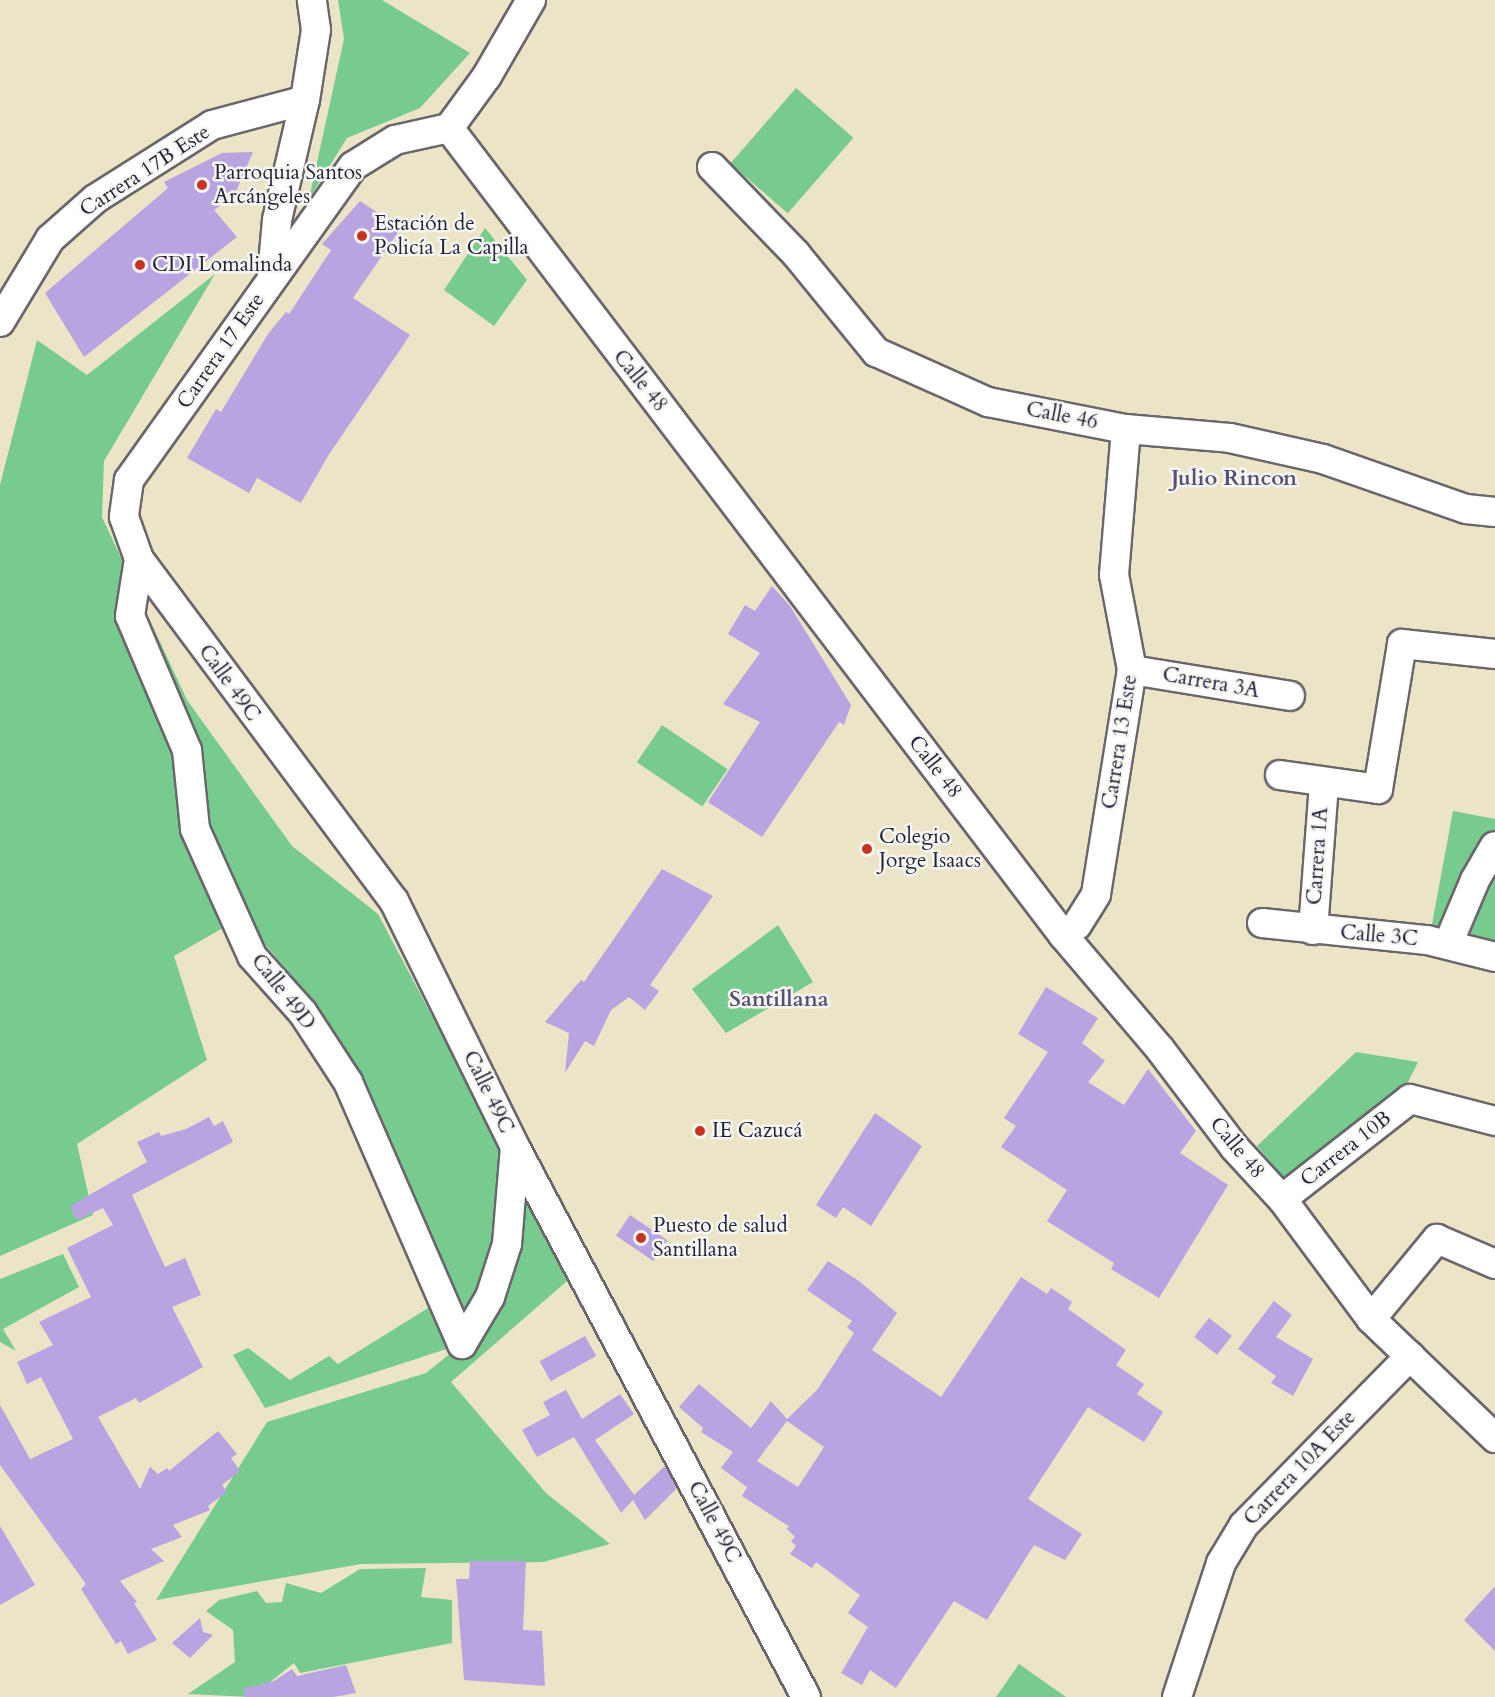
<!DOCTYPE html>
<meta charset="utf-8">
<style>
body{margin:0}
#map{position:relative;width:1495px;height:1697px;overflow:hidden;background:#ece4c7;font-family:Cardo,serif}
div>[style]{position:absolute}
.green>*{inset:0;background:#77cb8e;transform-origin:0 0}
.building>*{inset:0;background:#b7a4e0;transform-origin:0 0}
.roads{filter:drop-shadow(2px 0 #69666c) drop-shadow(-2px 0 #69666c) drop-shadow(0 2px #69666c) drop-shadow(0 -2px #69666c)}
.minor>*{height:28px;margin:-14px;padding:0 14px;transform-origin:14px;border-radius:14px;background:#fff}
.dots>*{width:16px;height:16px;translate:-50% -50%;box-sizing:border-box;border:3px solid #f6f6f2;border-radius:50%}
span{translate:-50% -50%;white-space:nowrap;text-align:center;line-height:1.15;-webkit-text-stroke:5px #f6f6f2;paint-order:stroke}
.street-label{font-size:21px;color:#22223b}
.poi-label{font-size:21px;color:#22223b}
.left{translate:0 -50%;text-align:left}
.neighbourhood-label{font-size:22px;color:#565075;font-weight:700}
</style>
<div id="map">
<div class="green">
<div style="clip-path:polygon(338px 0,382px 0,470px 53px,420px 108px,347px 138px,309px 199px,344px 39px)"></div>
<div style="left:796px;top:88px;width:76px;height:100px;rotate:41deg"></div>
<div style="clip-path:polygon(485px 228px,527px 280px,494px 326px,444px 290px)"></div>
<div style="clip-path:polygon(215px 274px,104px 461px,102px 517px,187px 700px,292px 846px,378px 914px,531px 1203px,567px 1281px,451px 1382px,546px 1493px,610px 1544px,543px 1562px,361px 1564px,156px 1600px,267px 1422px,426px 1373px,462px 1344px,265px 1408px,233px 1355px,248px 1348px,290px 1380px,329px 1356px,338px 1364px,441px 1300px,309px 996px,242px 917px,174px 956px,207px 1060px,77px 1144px,93px 1215px,0 1256px,0 485px,37px 340px,87px 375px)"></div>
<div style="left:662px;top:725px;width:79px;height:45px;rotate:34deg"></div>
<div style="clip-path:polygon(1453px 811px,1495px 819px,1495px 955px,1429px 940px)"></div>
<div style="clip-path:polygon(778px 925px,813px 982px,726px 1033px,692px 989px)"></div>
<div style="clip-path:polygon(1356px 1052px,1418px 1062px,1403px 1092px,1288px 1183px,1257px 1146px)"></div>
<div style="clip-path:polygon(63px 1254px,79px 1287px,3px 1329px,16px 1351px,0 1342px,0 1279px)"></div>
<div style="clip-path:polygon(426px 1568px,421px 1597px,452px 1600px,452px 1643px,300px 1673px,294px 1663px,251px 1697px,188px 1694px,235px 1662px,233px 1630px,206px 1611px,219px 1600px,257px 1591px,266px 1603px,282px 1602px,286px 1583px,321px 1593px,360px 1569px)"></div>
<div style="clip-path:polygon(1019px 1664px,1066px 1697px,996px 1697px)"></div>
</div>
<div class="building">
<div style="clip-path:polygon(253px 152px,234px 196px,214px 210px,237px 237px,84px 357px,45px 293px,168px 188px,164px 182px,222px 153px)"></div>
<div style="clip-path:polygon(360px 201px,401px 228px,353px 298px,410px 335px,328px 456px,301px 503px,257px 478px,249px 493px,187px 458px,216px 409px,221px 412px,268px 334px,286px 312px,289px 314px,331px 250px,322px 244px)"></div>
<div style="clip-path:polygon(772px 586px,790px 606px,851px 705px,844px 725px,839px 722px,762px 837px,708px 802px,760px 722px,723px 704px,760px 653px,728px 634px,745px 605px,755px 611px)"></div>
<div style="clip-path:polygon(662px 869px,713px 896px,650px 985px,659px 991px,645px 1010px,629px 997px,611px 1010px,594px 1046px,585px 1041px,565px 1073px,569px 1033px,545px 1022px,581px 980px,584px 982px)"></div>
<div style="clip-path:polygon(1046px 987px,1098px 1018px,1082px 1043px,1105px 1061px,1088px 1082px,1124px 1105px,1148px 1069px,1196px 1131px,1180px 1153px,1228px 1185px,1159px 1298px,1111px 1269px,1114px 1263px,1047px 1221px,1067px 1190px,1001px 1147px,1016px 1126px,1004px 1118px,1048px 1052px,1018px 1034px)"></div>
<div style="clip-path:polygon(875px 1113px,922px 1146px,871px 1226px,843px 1207px,836px 1218px,816px 1205px)"></div>
<div style="clip-path:polygon(209px 1117px,214px 1126px,223px 1121px,233px 1142px,132px 1195px,165px 1267px,185px 1258px,201px 1295px,172px 1307px,203px 1367px,139px 1403px,136px 1398px,98px 1417px,140px 1489px,150px 1467px,158px 1474px,167px 1468px,169px 1471px,218px 1431px,237px 1454px,231px 1458px,240px 1471px,222px 1485px,227px 1492px,208px 1506px,210px 1510px,173px 1525px,182px 1537px,151px 1549px,164px 1561px,120px 1581px,137px 1602px,134px 1603px,157px 1640px,128px 1654px,121px 1641px,116px 1644px,81px 1589px,86px 1584px,0 1465px,0 1405px,30px 1459px,73px 1439px,41px 1377px,27px 1384px,17px 1362px,53px 1345px,39px 1322px,91px 1297px,67px 1248px,113px 1225px,103px 1208px,77px 1220px,70px 1206px,147px 1162px,137px 1142px,159px 1132px,161px 1136px,186px 1129px)"></div>
<div style="left:630px;top:1215px;width:45px;height:25px;rotate:34deg"></div>
<div style="clip-path:polygon(evenodd,828px 1261px,859px 1281px,897px 1313px,872px 1350px,941px 1397px,1021px 1277px,1047px 1294px,1051px 1288px,1072px 1302px,1068px 1309px,1126px 1350px,1116px 1365px,1144px 1384px,1137px 1394px,1163px 1412px,1144px 1442px,1088px 1407px,1028px 1499px,1082px 1534px,1065px 1560px,1034px 1545px,987px 1620px,954px 1601px,896px 1688px,870px 1670px,862px 1685px,841px 1673px,868px 1627px,848px 1613px,860px 1595px,816px 1562px,812px 1568px,790px 1554px,796px 1546px,791px 1541px,795px 1537px,786px 1528px,790px 1527px,742px 1496px,747px 1487px,721px 1468px,733px 1452px,701px 1432px,703px 1428px,679px 1407px,699px 1384px,751px 1428px,771px 1401px,787px 1419px,817px 1390px,854px 1333px,847px 1327px,852px 1321px,807px 1290px,828px 1261px,787px 1421px,824px 1447px,798px 1487px,757px 1461px,787px 1421px)"></div>
<div style="clip-path:polygon(1274px 1301px,1292px 1315px,1276px 1337px,1313px 1359px,1293px 1396px,1271px 1383px,1276px 1376px,1238px 1349px)"></div>
<div style="left:1209px;top:1318px;width:29px;height:24px;rotate:38deg"></div>
<div style="left:585px;top:1336px;width:23px;height:52px;rotate:61deg"></div>
<div style="clip-path:polygon(566px 1390px,582px 1419px,620px 1394px,634px 1414px,595px 1440px,634px 1495px,665px 1466px,677px 1488px,645px 1520px,633px 1500px,621px 1513px,574px 1437px,537px 1457px,522px 1430px,550px 1415px,543px 1402px)"></div>
<div style="clip-path:polygon(0 1526px,35px 1585px,0 1605px)"></div>
<div style="clip-path:polygon(470px 1561px,526px 1561px,523px 1630px,542px 1631px,545px 1686px,464px 1680px,456px 1579px,469px 1579px)"></div>
<div style="clip-path:polygon(1495px 1586px,1495px 1651px,1464px 1620px)"></div>
<div style="clip-path:polygon(200px 1618px,203px 1632px,213px 1635px,190px 1658px,172px 1643px)"></div>
<div style="clip-path:polygon(346px 1665px,356px 1693px,333px 1697px,245px 1697px,244px 1688px,274px 1681px,292px 1669px,297px 1676px)"></div>
</div>
<div class="roads">
<div class="minor">
<div style="left:531px;top:0;width:88px;rotate:120.1deg"></div>
<div style="left:487px;top:76px;width:64px;rotate:126.2deg"></div>
<div style="left:449px;top:128px;width:55px;rotate:167.5deg"></div>
<div style="left:395px;top:140px;width:49px;rotate:148.2deg"></div>
<div style="left:353px;top:166px;width:386px;rotate:125.5deg"></div>
<div style="left:129px;top:480px;width:37px;rotate:98deg"></div>
<div style="left:124px;top:517px;width:45px;rotate:70.3deg"></div>
<div style="left:139px;top:559px;width:427px;rotate:53.3deg"></div>
<div style="left:394px;top:901px;width:274px;rotate:63.8deg"></div>
<div style="left:515px;top:1147px;width:622px;rotate:62.12deg"></div>
<div style="left:449px;top:128px;width:1014px;rotate:52.73deg"></div>
<div style="left:1063px;top:935px;width:150px;rotate:49.6deg"></div>
<div style="left:1160px;top:1049px;width:123px;rotate:52.9deg"></div>
<div style="left:1234px;top:1147px;width:71px;rotate:47.3deg"></div>
<div style="left:1282px;top:1199px;width:149px;rotate:53.4deg"></div>
<div style="left:1371px;top:1319px;width:172px;rotate:43.8deg"></div>
<div style="left:712px;top:167px;width:121px;rotate:46deg"></div>
<div style="left:796px;top:254px;width:127px;rotate:50.8deg"></div>
<div style="left:876px;top:352px;width:123px;rotate:24.1deg"></div>
<div style="left:988px;top:402px;width:141px;rotate:11.1deg"></div>
<div style="left:1126px;top:429px;width:104px;rotate:4.9deg"></div>
<div style="left:1230px;top:438px;width:95px;rotate:12.7deg"></div>
<div style="left:1323px;top:459px;width:151px;rotate:19.3deg"></div>
<div style="left:1466px;top:509px;width:29px;rotate:6deg"></div>
<div style="left:272px;top:275px;width:55px;rotate:-84.8deg"></div>
<div style="left:277px;top:220px;width:123px;rotate:-76.9deg"></div>
<div style="left:305px;top:100px;width:71px;rotate:-81.1deg"></div>
<div style="left:316px;top:30px;width:30px;rotate:-98deg"></div>
<div style="left:0;top:322px;width:97px;rotate:-58.9deg"></div>
<div style="left:50px;top:239px;width:60px;rotate:-41.6deg"></div>
<div style="left:95px;top:199px;width:138px;rotate:-32.3deg"></div>
<div style="left:212px;top:125px;width:96px;rotate:-15deg"></div>
<div style="left:139px;top:559px;width:58px;rotate:99deg"></div>
<div style="left:130px;top:616px;width:146px;rotate:67deg"></div>
<div style="left:187px;top:750px;width:79px;rotate:84.2deg"></div>
<div style="left:195px;top:829px;width:139px;rotate:65.8deg"></div>
<div style="left:252px;top:956px;width:76px;rotate:48.2deg"></div>
<div style="left:303px;top:1013px;width:82px;rotate:56.9deg"></div>
<div style="left:348px;top:1082px;width:286px;rotate:66.5deg"></div>
<div style="left:1132px;top:670px;width:160px;rotate:9.3deg"></div>
<div style="left:1280px;top:775px;width:99px;rotate:8.1deg"></div>
<div style="left:1378px;top:789px;width:147px;rotate:-80.6deg"></div>
<div style="left:1402px;top:644px;width:94px;rotate:6.1deg"></div>
<div style="left:1262px;top:923px;width:166px;rotate:5.9deg"></div>
<div style="left:1427px;top:940px;width:70px;rotate:14deg"></div>
<div style="left:1313px;top:930px;width:147px;rotate:-85.7deg"></div>
<div style="left:1063px;top:935px;width:17px;rotate:-36deg"></div>
<div style="left:1077px;top:925px;width:36px;rotate:-58deg"></div>
<div style="left:1096px;top:894px;width:227px;rotate:-80.9deg"></div>
<div style="left:1132px;top:670px;width:97px;rotate:-100.7deg"></div>
<div style="left:1114px;top:575px;width:146px;rotate:-85.3deg"></div>
<div style="left:1448px;top:944px;width:69px;rotate:-67.1deg"></div>
<div style="left:1475px;top:880px;width:39px;rotate:-60deg"></div>
<div style="left:1282px;top:1199px;width:162px;rotate:-38deg"></div>
<div style="left:1410px;top:1099px;width:88px;rotate:14.5deg"></div>
<div style="left:1371px;top:1319px;width:104px;rotate:-50.5deg"></div>
<div style="left:1437px;top:1239px;width:63px;rotate:23.3deg"></div>
<div style="left:462px;top:1344px;width:55px;rotate:-59.2deg"></div>
<div style="left:490px;top:1297px;width:56px;rotate:-72.2deg"></div>
<div style="left:507px;top:1244px;width:97px;rotate:-85.3deg"></div>
<div style="left:1177px;top:1697px;width:141px;rotate:-71.8deg"></div>
<div style="left:1221px;top:1563px;width:44px;rotate:-58.8deg"></div>
<div style="left:1244px;top:1525px;width:237px;rotate:-45.5deg"></div>
</div>
</div>
<div class="dots">
<div style="left:202px;top:185px;background:#c8321e"></div>
<div style="left:362px;top:236px;background:#c8321e"></div>
<div style="left:140px;top:265px;background:#c8321e"></div>
<div style="left:867px;top:849px;background:#c8321e"></div>
<div style="left:700px;top:1131px;background:#c8321e"></div>
<div style="left:641px;top:1238px;background:#c8321e"></div>
</div>
<div class="street-label">
<span style="left:145px;top:171px;rotate:-33deg">Carrera 17B Este</span>
<span style="left:221px;top:351px;rotate:-55deg">Carrera 17 Este</span>
<span style="left:640px;top:381px;rotate:51deg">Calle 48</span>
<span style="left:1062px;top:416px;rotate:11deg">Calle 46</span>
<span style="left:229px;top:683px;rotate:54deg">Calle 49C</span>
<span style="left:1211px;top:683px;rotate:10deg">Carrera 3A</span>
<span style="left:1120px;top:742px;rotate:-81deg">Carrera 13 Este</span>
<span style="left:935px;top:767px;rotate:52deg">Calle 48</span>
<span style="left:1318px;top:856px;rotate:-86deg">Carrera 1A</span>
<span style="left:1379px;top:936px;rotate:5deg">Calle 3C</span>
<span style="left:283px;top:992px;rotate:52deg">Calle 49D</span>
<span style="left:488px;top:1092px;rotate:64deg">Calle 49C</span>
<span style="left:1237px;top:1148px;rotate:50deg">Calle 48</span>
<span style="left:1346px;top:1149px;rotate:-38deg">Carrera 10B</span>
<span style="left:1300px;top:1468px;rotate:-46deg">Carrera 10A Este</span>
<span style="left:714px;top:1522px;rotate:62deg">Calle 49C</span>
</div>
<div class="poi-label">
<span class="left" style="left:214px;top:185px">Parroquia Santos<br>Arcángeles</span>
<span class="left" style="left:374px;top:236px">Estación de<br>Policía La Capilla</span>
<span class="left" style="left:152px;top:265px">CDI Lomalinda</span>
<span class="left" style="left:879px;top:849px">Colegio<br>Jorge Isaacs</span>
<span class="left" style="left:712px;top:1131px">IE Cazucá</span>
<span class="left" style="left:653px;top:1238px">Puesto de salud<br>Santillana</span>
</div>
<div class="neighbourhood-label">
<span style="left:1234px;top:479px">Julio Rincon</span>
<span style="left:779px;top:1000px">Santillana</span>
</div>
</div>
